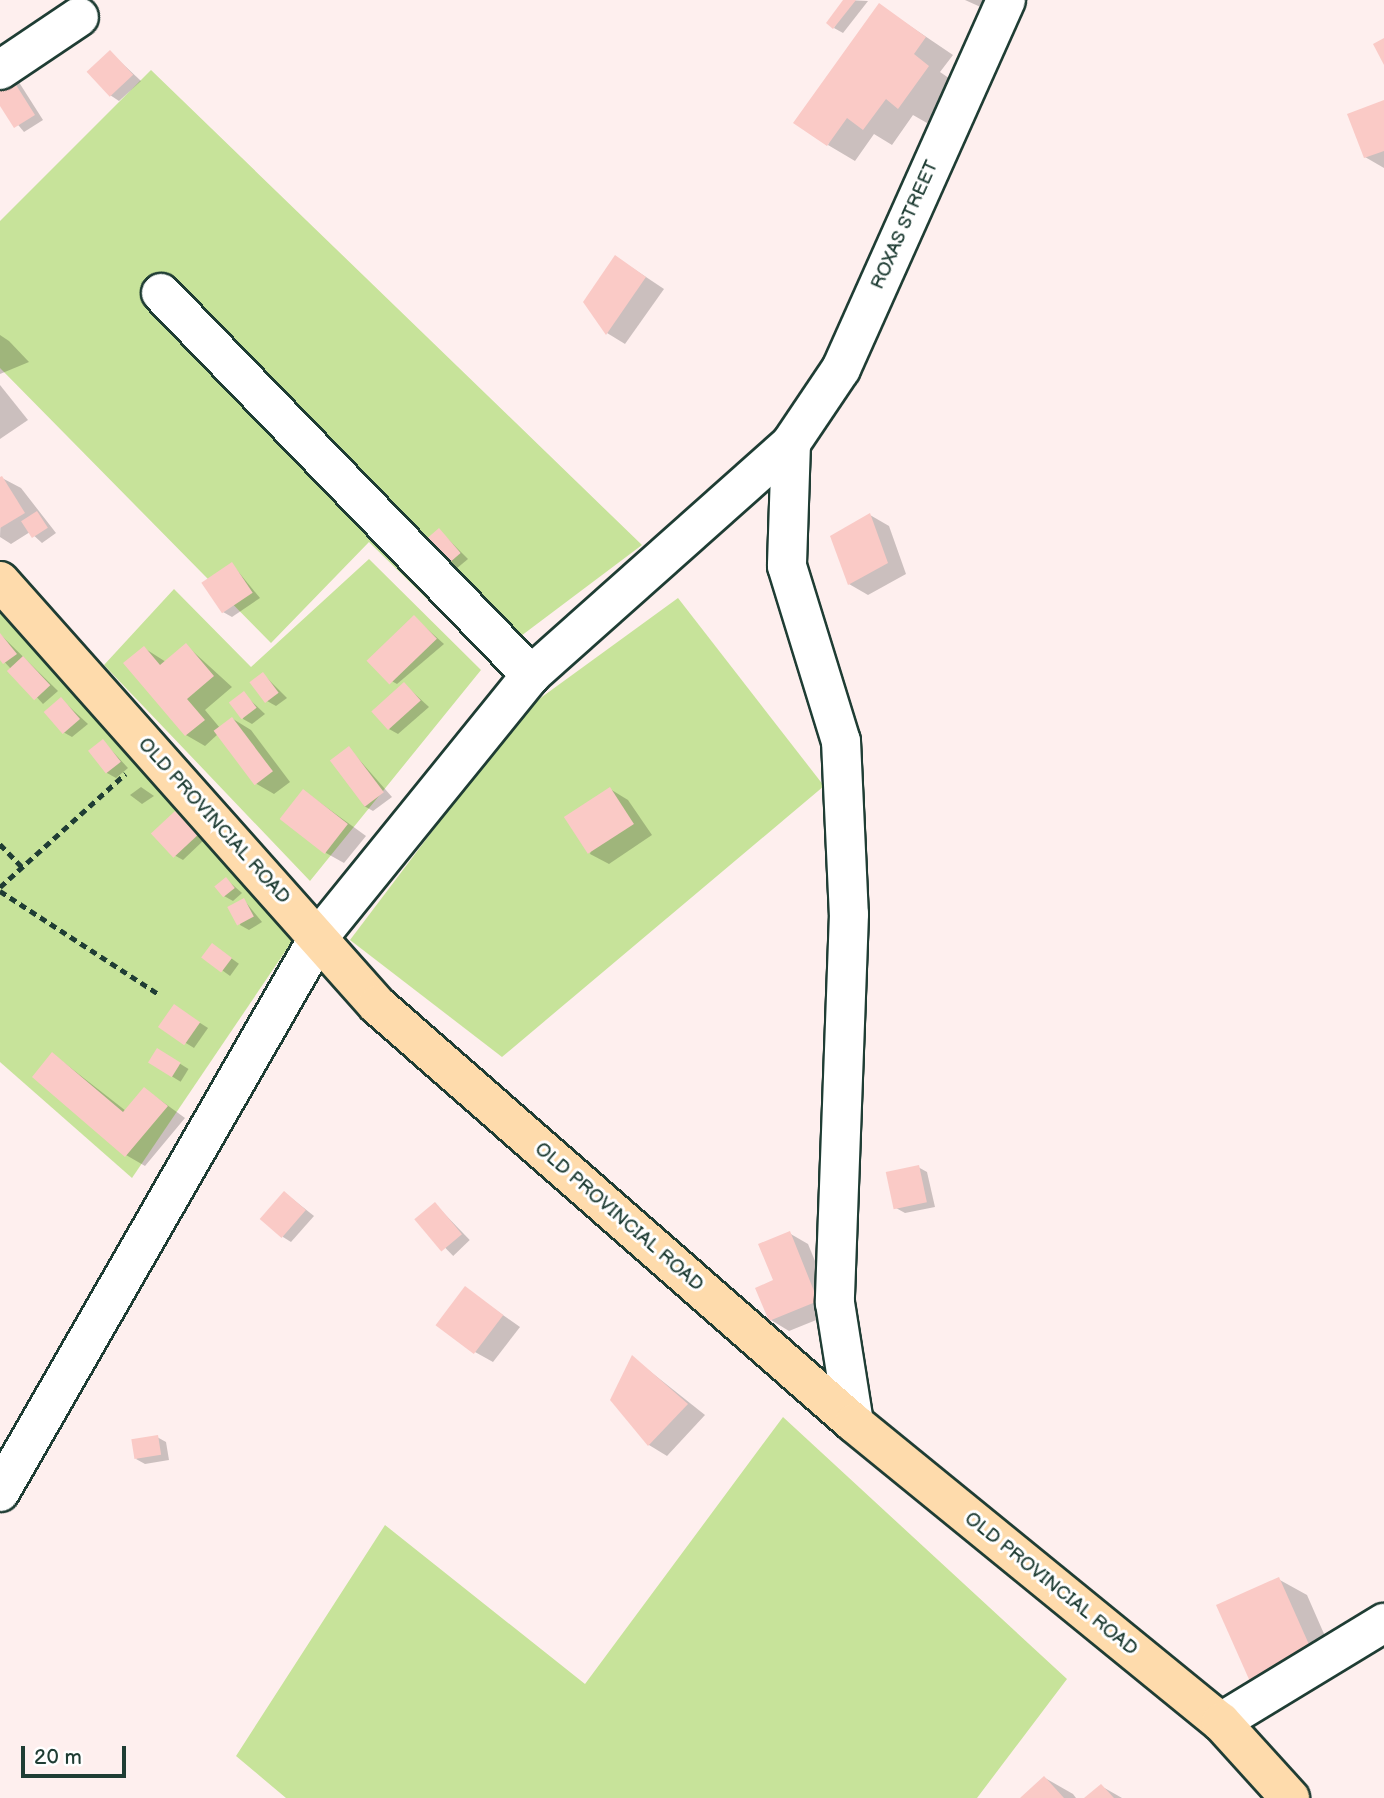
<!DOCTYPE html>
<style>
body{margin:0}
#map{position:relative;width:1384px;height:1798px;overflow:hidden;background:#feefee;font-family:"Balsamiq Sans",sans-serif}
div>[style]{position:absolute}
.green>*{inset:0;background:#c7e39a}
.shadow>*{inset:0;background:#0003;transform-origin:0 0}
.building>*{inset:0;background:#facac6;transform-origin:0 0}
.path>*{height:4.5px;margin-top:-2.25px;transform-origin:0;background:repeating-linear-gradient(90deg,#1f3d34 0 7px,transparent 0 12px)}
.roads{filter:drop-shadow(2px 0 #1f3d34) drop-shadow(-2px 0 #1f3d34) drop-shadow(0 2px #1f3d34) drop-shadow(0 -2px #1f3d34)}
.minor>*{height:38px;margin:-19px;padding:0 19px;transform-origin:19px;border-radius:19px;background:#fff}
.major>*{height:38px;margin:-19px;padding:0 19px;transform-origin:19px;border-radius:19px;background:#fedbac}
span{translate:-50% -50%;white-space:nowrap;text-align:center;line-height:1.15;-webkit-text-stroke:6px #fff;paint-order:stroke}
.street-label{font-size:19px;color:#1f3d34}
.scale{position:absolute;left:21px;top:1746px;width:105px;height:32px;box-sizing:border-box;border:4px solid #1f3d34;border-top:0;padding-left:9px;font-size:21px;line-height:24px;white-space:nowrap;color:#1f3d34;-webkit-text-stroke:5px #fff;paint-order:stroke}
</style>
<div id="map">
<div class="green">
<div style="clip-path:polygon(151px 70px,642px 545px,489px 660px,369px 542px,271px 643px,0 368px,0 221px)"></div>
<div style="clip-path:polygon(369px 559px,481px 670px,310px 881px,104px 665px,174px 589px,251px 667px)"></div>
<div style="clip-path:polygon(678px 598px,824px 786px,502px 1057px,350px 940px,524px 710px)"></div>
<div style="clip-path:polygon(0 606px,295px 937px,132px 1178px,0 1062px)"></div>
<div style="clip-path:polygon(783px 1417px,1067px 1679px,977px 1798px,286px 1798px,236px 1756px,385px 1525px,585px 1684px)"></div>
</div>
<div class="shadow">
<div style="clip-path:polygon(846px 0,868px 1px,843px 33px,834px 28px)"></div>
<div style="clip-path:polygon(965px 0,989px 0,985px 9px)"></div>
<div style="clip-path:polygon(879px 5px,953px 55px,940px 72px,956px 83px,927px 123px,913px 115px,892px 145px,874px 134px,855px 161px,828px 145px)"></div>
<div style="clip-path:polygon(110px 52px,141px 81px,119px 101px,110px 95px)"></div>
<div style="clip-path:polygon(15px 76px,43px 120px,24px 132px,0 103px)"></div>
<div style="clip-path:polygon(1384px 102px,1384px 168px,1365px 157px)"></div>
<div style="clip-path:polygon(616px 257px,664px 289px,625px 344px,607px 333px)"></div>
<div style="clip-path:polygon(0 335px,9px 341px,29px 362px,0 374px)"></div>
<div style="clip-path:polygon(0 385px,28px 420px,0 439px)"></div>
<div style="clip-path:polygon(2px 478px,21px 488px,56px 533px,42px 543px,30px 532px,11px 544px,0 537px)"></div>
<div style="clip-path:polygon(870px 515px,889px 526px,906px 574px,868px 595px,849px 584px)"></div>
<div style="clip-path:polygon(439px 530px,468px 559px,450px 574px)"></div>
<div style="clip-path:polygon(232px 564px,260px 598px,232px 617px,223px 612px)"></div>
<div style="clip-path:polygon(414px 617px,444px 644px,397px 684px,388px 679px)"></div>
<div style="clip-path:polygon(0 634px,58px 691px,43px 704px,0 657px)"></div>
<div style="clip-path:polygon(186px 645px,232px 687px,205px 710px,220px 728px,233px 719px,251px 730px,290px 782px,274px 794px,255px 783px,218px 734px,205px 746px,186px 735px,144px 648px,166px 662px)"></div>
<div style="clip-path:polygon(263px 674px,287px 698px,276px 706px,267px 701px)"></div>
<div style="clip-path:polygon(404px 684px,429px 707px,398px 734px,389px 729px)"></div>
<div style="clip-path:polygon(244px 694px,265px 714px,252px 724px,243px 719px)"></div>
<div style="clip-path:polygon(61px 699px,88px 724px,72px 737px,63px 732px)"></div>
<div style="clip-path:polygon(103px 741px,128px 768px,116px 778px,107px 773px)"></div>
<div style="clip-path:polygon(349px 748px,392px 797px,373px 811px,364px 806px)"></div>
<div style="clip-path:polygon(141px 787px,154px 796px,142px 804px,130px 795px)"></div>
<div style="clip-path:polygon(610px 789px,628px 800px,652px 835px,609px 864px,590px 854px)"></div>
<div style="clip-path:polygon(304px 791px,366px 836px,344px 863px,326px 853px)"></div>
<div style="clip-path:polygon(175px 813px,204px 840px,183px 860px,174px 855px)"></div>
<div style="clip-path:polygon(226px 879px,242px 893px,233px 901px,224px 896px)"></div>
<div style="clip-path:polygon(244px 900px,262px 922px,249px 930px,240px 925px)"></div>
<div style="left:213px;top:945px;width:32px;height:15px;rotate:36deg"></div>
<div style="clip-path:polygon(183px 1012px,208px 1028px,194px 1048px,160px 1027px)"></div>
<div style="left:158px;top:1050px;width:36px;height:15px;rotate:32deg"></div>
<div style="clip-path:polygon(53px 1054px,126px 1111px,145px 1089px,185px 1118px,145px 1166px,126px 1155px)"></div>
<div style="clip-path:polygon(918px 1167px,927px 1172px,935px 1207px,905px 1213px,896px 1208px)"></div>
<div style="clip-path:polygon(285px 1193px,314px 1216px,291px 1242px,283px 1237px)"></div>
<div style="left:435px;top:1204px;width:50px;height:23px;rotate:46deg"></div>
<div style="clip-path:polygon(789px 1233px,808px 1244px,836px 1312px,789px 1331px,771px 1320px)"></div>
<div style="clip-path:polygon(466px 1289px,520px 1327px,493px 1362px,475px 1352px)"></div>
<div style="clip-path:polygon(632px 1357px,705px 1415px,667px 1456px,649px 1445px)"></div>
<div style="clip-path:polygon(157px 1437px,166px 1442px,169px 1460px,145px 1464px,136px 1459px)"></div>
<div style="clip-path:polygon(1278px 1579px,1307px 1595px,1339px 1668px,1279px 1695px,1251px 1679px)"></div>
<div style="clip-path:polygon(1045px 1778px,1073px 1794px,1076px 1798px,1023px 1798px)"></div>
<div style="clip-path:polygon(1101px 1786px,1122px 1798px,1087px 1798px)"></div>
</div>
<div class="building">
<div style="clip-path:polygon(843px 0,856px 0,833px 29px,826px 23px)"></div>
<div style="clip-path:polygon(879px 3px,926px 37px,914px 54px,929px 66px,898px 109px,886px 99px,863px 130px,847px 118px,827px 146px,793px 123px)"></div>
<div style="clip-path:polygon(1384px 38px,1384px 65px,1373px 44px)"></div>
<div style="left:110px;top:50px;width:34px;height:32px;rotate:47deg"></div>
<div style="clip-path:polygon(6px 69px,35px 115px,14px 128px,0 106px,0 73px)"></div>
<div style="clip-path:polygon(1384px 100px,1384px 151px,1364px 158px,1347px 114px)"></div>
<div style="clip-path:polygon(615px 255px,646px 277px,606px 335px,583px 302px)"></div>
<div style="clip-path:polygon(2px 476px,25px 513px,0 528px,0 477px)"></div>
<div style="left:37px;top:511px;width:20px;height:19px;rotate:57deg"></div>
<div style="clip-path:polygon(870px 513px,888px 563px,848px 585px,830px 536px)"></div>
<div style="left:439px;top:528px;width:33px;height:26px;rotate:49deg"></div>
<div style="left:232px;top:562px;width:37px;height:37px;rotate:56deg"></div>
<div style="left:414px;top:615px;width:33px;height:66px;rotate:46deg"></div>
<div style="clip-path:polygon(0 633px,17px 654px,3px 664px,0 660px)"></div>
<div style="clip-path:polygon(186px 643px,214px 676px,187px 699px,205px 720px,185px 736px,123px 663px,144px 646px,160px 665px)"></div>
<div style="left:23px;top:656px;width:40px;height:22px;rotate:47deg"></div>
<div style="left:263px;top:672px;width:26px;height:17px;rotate:53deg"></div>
<div style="left:404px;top:682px;width:25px;height:44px;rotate:48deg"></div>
<div style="left:244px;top:691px;width:21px;height:19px;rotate:53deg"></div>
<div style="left:61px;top:697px;width:29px;height:23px;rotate:49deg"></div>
<div style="left:232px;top:717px;width:68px;height:23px;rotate:53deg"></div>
<div style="left:103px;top:739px;width:29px;height:19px;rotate:52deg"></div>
<div style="left:349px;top:746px;width:58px;height:24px;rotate:53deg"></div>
<div style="left:610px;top:787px;width:44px;height:55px;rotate:57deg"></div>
<div style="left:303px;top:789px;width:57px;height:38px;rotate:38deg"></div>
<div style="left:175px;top:811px;width:33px;height:33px;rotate:47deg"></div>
<div style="left:226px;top:877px;width:14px;height:15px;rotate:51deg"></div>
<div style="left:244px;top:898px;width:21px;height:19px;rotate:62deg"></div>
<div style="left:212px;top:943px;width:25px;height:18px;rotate:37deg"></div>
<div style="left:174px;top:1004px;width:32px;height:28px;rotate:35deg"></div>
<div style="left:157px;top:1048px;width:28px;height:17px;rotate:32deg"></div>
<div style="clip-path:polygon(52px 1052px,123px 1112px,144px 1087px,168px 1106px,125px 1157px,32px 1077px)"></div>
<div style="left:919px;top:1165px;width:38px;height:34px;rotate:78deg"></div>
<div style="left:284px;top:1191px;width:29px;height:37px;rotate:41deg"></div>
<div style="left:435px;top:1202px;width:42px;height:27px;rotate:50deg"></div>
<div style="clip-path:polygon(790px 1231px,818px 1301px,769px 1321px,755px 1288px,773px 1280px,758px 1244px)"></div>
<div style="left:465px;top:1286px;width:48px;height:49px;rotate:37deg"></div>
<div style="clip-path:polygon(632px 1355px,688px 1404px,648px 1446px,610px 1400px)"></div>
<div style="left:158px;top:1435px;width:20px;height:27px;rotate:81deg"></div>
<div style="left:1279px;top:1577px;width:82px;height:69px;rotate:66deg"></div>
<div style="clip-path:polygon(1044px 1776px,1064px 1798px,1020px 1798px)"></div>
<div style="clip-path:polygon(1101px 1784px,1114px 1798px,1084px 1798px)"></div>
</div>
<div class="path">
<div style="left:0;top:844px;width:32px;rotate:46deg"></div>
<div style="left:0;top:887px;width:169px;rotate:-42.1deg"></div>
<div style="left:0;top:891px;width:191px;rotate:33deg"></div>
</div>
<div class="roads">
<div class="minor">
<div style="left:0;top:70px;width:95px;rotate:-33.9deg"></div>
<div style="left:161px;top:293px;width:532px;rotate:45.91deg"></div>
<div style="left:791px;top:443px;width:123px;rotate:91.9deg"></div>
<div style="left:787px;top:566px;width:183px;rotate:72.9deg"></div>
<div style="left:841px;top:741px;width:173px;rotate:87.4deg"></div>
<div style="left:849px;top:914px;width:389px;rotate:92.1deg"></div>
<div style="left:835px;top:1303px;width:121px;rotate:81deg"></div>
<div style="left:0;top:1492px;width:639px;rotate:-60.14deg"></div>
<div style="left:318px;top:938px;width:338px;rotate:-51deg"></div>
<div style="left:531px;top:675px;width:348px;rotate:-41.7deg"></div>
<div style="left:791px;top:443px;width:89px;rotate:-56deg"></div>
<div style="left:841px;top:369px;width:404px;rotate:-65.9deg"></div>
<div style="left:1221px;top:1722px;width:191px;rotate:-31.3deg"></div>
</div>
<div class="major">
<div style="left:0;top:581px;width:567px;rotate:48.36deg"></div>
<div style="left:377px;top:1005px;width:634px;rotate:41.23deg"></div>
<div style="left:854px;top:1423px;width:473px;rotate:39.2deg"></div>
<div style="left:1221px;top:1722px;width:103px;rotate:47.8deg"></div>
</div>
</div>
<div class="street-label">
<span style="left:905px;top:225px;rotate:-66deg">ROXAS STREET</span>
<span style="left:214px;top:821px;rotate:48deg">OLD PROVINCIAL ROAD</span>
<span style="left:619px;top:1217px;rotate:41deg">OLD PROVINCIAL ROAD</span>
<span style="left:1051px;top:1584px;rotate:39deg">OLD PROVINCIAL ROAD</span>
</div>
<div class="scale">20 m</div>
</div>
